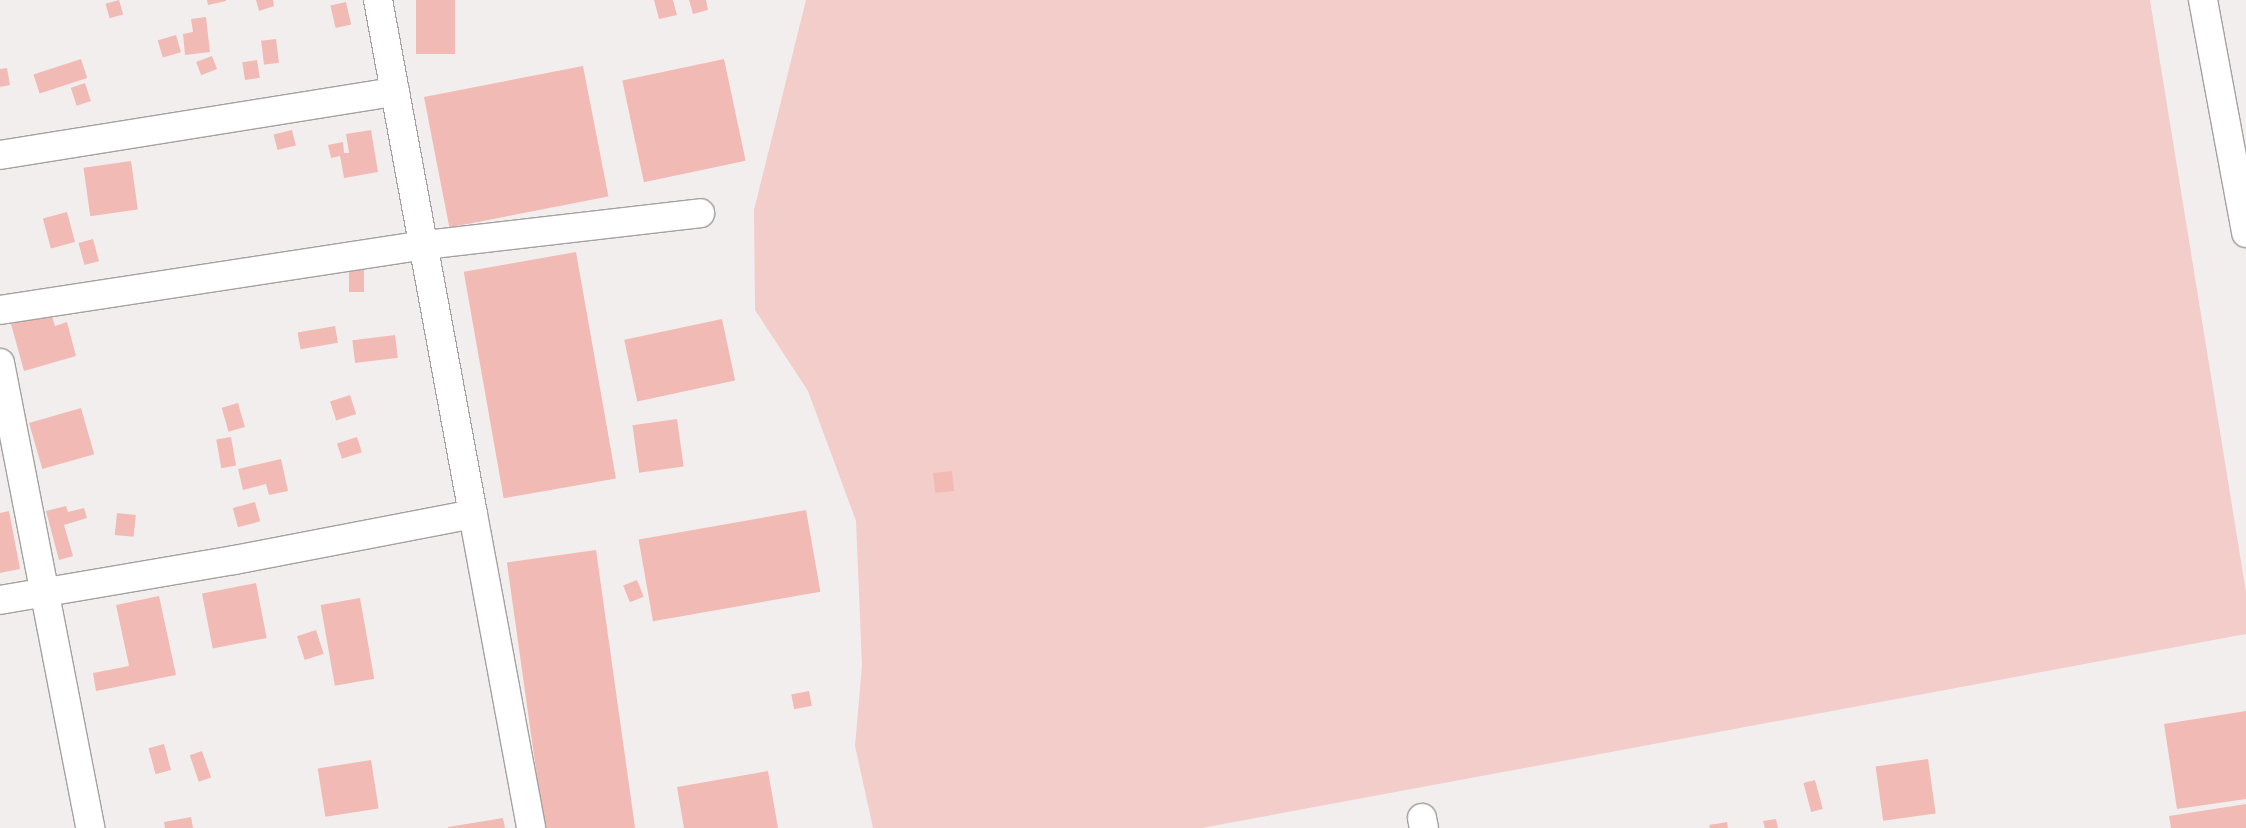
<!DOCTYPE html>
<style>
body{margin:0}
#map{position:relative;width:2246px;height:828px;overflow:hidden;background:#f3eeee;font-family:"IBM Plex Sans",sans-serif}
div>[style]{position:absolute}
.green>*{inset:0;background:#f3cdca}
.building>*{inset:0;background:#f2bab5;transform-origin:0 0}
.roads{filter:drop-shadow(1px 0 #a5a1a1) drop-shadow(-1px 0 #a5a1a1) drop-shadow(0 1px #a5a1a1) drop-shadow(0 -1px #a5a1a1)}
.minor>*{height:28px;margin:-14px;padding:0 14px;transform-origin:14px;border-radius:14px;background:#fff}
.tertiary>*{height:28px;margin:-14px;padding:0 14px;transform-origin:14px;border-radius:14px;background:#fff}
span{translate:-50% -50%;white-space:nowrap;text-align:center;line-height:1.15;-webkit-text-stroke:4px #f3eeee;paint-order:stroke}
</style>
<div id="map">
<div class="green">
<div style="clip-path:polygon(806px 0,2150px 0,2246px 592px,2246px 634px,1202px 828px,873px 828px,855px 746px,862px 666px,856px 521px,808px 391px,755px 310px,754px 210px)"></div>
</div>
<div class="building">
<div style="left:119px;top:0;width:15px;height:14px;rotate:74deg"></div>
<div style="clip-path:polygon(207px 0,226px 0,226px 1px,208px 5px)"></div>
<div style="clip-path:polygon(256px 0,273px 0,274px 6px,259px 11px)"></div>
<div style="left:416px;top:0;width:39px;height:54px"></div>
<div style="clip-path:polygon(654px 0,673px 0,677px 15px,659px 19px)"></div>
<div style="clip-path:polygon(689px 0,706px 0,708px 10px,693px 14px)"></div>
<div style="left:346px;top:2px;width:23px;height:16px;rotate:77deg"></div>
<div style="clip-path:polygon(206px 17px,210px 52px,185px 55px,183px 34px,193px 32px,191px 19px)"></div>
<div style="left:176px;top:35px;width:18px;height:19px;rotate:74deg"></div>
<div style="left:276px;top:39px;width:24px;height:15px;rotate:83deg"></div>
<div style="left:212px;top:56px;width:14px;height:17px;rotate:69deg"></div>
<div style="left:81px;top:59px;width:20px;height:50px;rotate:72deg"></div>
<div style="left:724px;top:59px;width:104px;height:104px;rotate:78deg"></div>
<div style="left:257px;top:60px;width:18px;height:15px;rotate:81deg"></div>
<div style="left:583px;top:66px;width:133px;height:162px;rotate:79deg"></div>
<div style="clip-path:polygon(7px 68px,10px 85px,0 87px,0 69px)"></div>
<div style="left:85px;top:83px;width:19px;height:15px;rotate:72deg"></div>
<div style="left:292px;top:130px;width:16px;height:19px;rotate:76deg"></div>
<div style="clip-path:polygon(371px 130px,378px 172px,344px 178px,340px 156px,331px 158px,328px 145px,343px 142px,344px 153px,349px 153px,346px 134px)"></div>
<div style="left:131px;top:161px;width:49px;height:48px;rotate:82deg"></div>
<div style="left:67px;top:212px;width:31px;height:25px;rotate:75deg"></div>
<div style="left:93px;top:239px;width:23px;height:15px;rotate:75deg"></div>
<div style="left:576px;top:252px;width:230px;height:114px;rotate:80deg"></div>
<div style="left:364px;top:266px;width:26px;height:15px;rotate:90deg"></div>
<div style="clip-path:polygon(51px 313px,55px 326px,67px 322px,76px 356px,24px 371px,11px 324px)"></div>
<div style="left:722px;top:319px;width:63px;height:100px;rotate:78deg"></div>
<div style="left:335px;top:326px;width:17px;height:38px;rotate:80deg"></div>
<div style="left:395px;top:335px;width:23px;height:43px;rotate:83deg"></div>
<div style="left:350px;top:395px;width:20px;height:21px;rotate:72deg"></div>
<div style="left:238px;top:403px;width:25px;height:17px;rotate:74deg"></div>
<div style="left:81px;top:408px;width:48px;height:54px;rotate:74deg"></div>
<div style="left:677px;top:419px;width:48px;height:45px;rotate:82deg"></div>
<div style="left:231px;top:437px;width:29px;height:15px;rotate:80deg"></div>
<div style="left:357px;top:437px;width:16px;height:21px;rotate:72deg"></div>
<div style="clip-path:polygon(281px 459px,288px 491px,269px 495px,266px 484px,243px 490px,238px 469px)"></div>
<div style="left:952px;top:471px;width:20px;height:19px;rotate:84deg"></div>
<div style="left:255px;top:502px;width:20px;height:23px;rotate:75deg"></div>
<div style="clip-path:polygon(66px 506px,68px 512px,84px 508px,87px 518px,64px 525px,73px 556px,59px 560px,46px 511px)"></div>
<div style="left:806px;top:510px;width:83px;height:170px;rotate:80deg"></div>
<div style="clip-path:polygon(9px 511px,20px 569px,0 573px,0 513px)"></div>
<div style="left:117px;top:513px;width:19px;height:22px;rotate:6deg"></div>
<div style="left:596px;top:550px;width:281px;height:90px;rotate:82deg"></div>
<div style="left:637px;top:580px;width:18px;height:15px;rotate:68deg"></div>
<div style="left:256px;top:583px;width:56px;height:55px;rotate:79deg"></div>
<div style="clip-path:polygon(159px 596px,176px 675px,96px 691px,93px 673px,129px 666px,116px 605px)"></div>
<div style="left:360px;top:598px;width:82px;height:40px;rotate:80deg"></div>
<div style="left:316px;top:630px;width:25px;height:20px;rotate:72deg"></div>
<div style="left:809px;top:691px;width:15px;height:18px;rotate:79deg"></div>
<div style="clip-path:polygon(2246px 711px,2246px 799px,2177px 809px,2164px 724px)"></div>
<div style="left:164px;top:744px;width:27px;height:16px;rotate:75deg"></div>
<div style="left:202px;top:751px;width:28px;height:13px;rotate:71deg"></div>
<div style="left:1928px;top:759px;width:55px;height:53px;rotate:82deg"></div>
<div style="left:371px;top:760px;width:49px;height:54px;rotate:81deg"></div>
<div style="clip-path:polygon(768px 771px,778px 828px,684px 828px,677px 787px)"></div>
<div style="left:1815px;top:780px;width:30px;height:12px;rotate:75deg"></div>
<div style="clip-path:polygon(2246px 804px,2246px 828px,2171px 828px,2169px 816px)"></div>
<div style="clip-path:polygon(191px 817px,193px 828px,165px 828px,164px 822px)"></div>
<div style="clip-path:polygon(503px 818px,505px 828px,448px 828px,448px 827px)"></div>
<div style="clip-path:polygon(1776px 819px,1778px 828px,1765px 828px,1763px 821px)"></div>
<div style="clip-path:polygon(1727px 822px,1728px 828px,1710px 828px,1709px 825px)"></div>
</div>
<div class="roads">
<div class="minor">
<div style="left:0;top:155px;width:400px;rotate:-9.1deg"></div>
<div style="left:0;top:310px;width:430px;rotate:-8.7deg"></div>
<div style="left:425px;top:245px;width:277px;rotate:-6.6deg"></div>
<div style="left:0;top:363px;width:474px;rotate:79deg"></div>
<div style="left:473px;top:514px;width:319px;rotate:79.5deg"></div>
<div style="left:0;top:600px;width:237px;rotate:-9.7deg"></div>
<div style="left:234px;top:560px;width:243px;rotate:-10.9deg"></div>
<div style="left:473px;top:514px;width:523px;rotate:-100.47deg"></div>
<div style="left:1422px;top:818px;width:10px;rotate:79deg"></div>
</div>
<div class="tertiary">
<div style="left:2203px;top:0;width:237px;rotate:79.5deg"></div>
</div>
</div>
</div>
